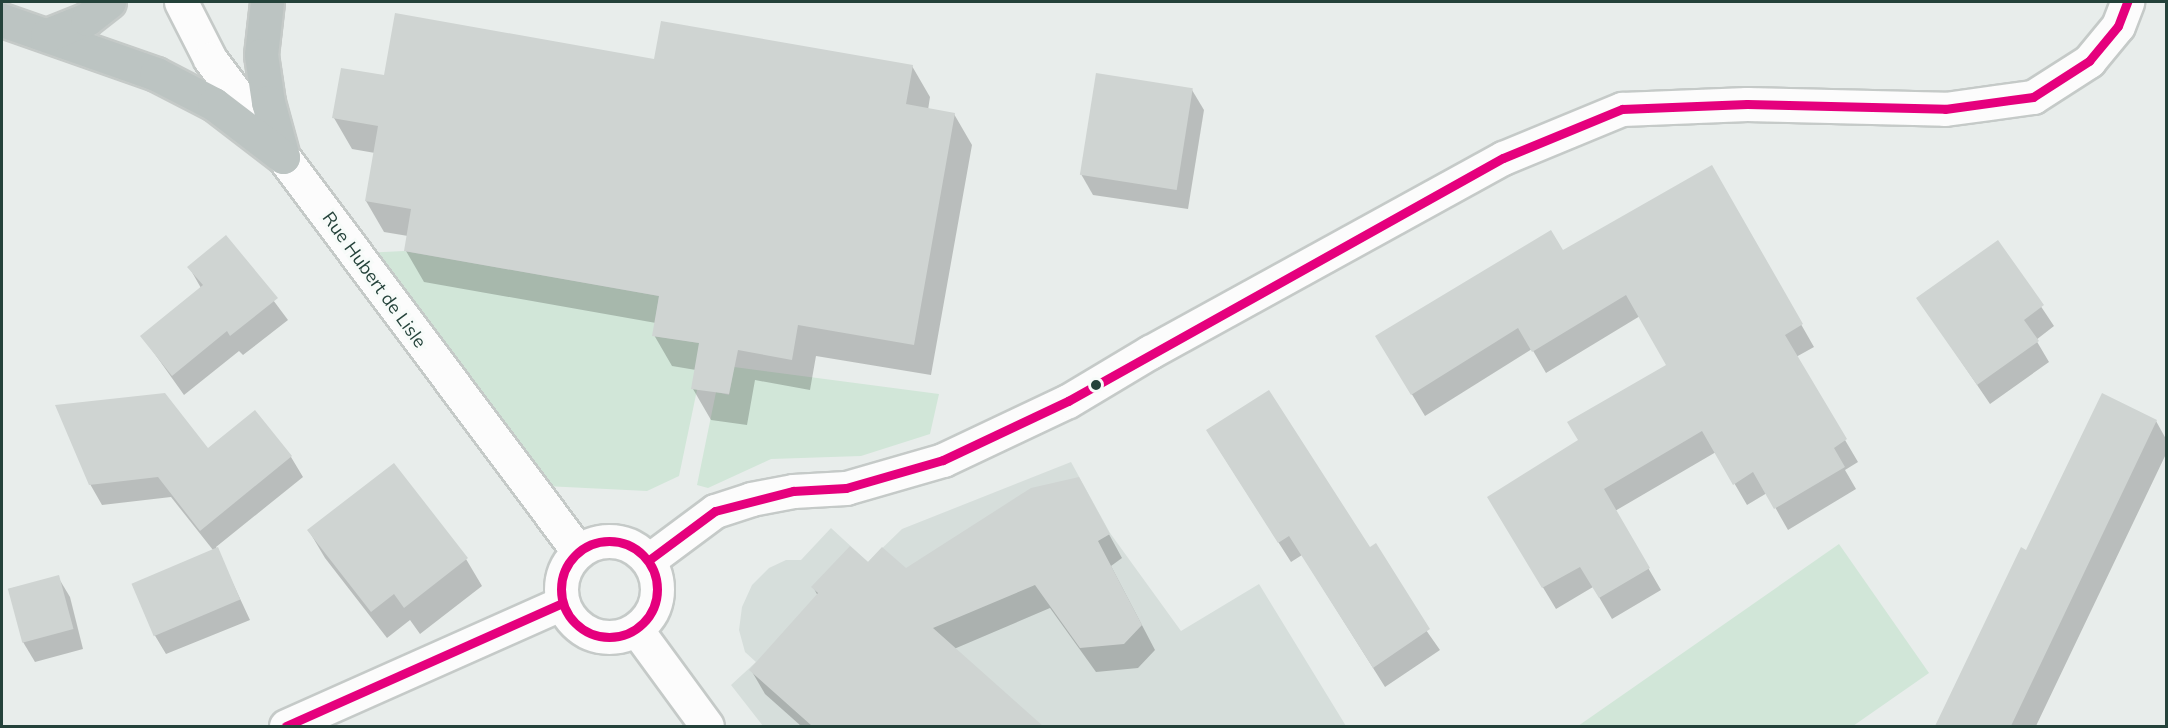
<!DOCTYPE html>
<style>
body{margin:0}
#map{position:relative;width:2168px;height:728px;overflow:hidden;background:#e8edeb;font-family:Mulish,sans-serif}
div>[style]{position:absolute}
.built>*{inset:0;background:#d6dedb}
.green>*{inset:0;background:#d1e6d8}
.shadow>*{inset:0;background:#0003}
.building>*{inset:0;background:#cfd4d2;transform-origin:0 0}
.roads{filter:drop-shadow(2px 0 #c5cac8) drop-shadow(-2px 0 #c5cac8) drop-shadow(0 2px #c5cac8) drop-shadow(0 -2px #c5cac8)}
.street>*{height:33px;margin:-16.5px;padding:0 16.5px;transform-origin:16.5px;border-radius:16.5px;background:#fcfcfc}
.street>.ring{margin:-16.5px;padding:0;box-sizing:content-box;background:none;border:33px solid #fcfcfc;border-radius:50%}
.highway>*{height:33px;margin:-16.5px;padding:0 16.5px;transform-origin:16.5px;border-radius:16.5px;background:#bcc4c2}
.bus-1>*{height:9px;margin:-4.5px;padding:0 4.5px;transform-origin:4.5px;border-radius:4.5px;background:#e5007d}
.bus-1>.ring{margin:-4.5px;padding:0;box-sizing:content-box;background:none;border:9px solid #e5007d;border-radius:50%}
.dots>*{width:16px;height:16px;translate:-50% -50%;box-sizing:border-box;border:3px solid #f7fbf9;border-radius:50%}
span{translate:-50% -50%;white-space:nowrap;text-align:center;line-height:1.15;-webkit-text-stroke:6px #f7fbf9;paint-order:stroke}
.street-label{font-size:18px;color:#24423a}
.frame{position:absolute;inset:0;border:3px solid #24423a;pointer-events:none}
</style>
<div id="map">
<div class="built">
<div style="clip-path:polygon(1071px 462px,1110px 533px,1181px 631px,1259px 584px,1346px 726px,763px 726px,731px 685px,756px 662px,745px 652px,739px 630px,742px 607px,752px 585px,769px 568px,786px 560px,801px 560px,831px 528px,868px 562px,902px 529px)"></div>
</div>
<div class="green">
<div style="clip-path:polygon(404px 251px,659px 296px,653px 336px,699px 343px,697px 390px,679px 476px,647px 491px,545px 486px,363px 253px)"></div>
<div style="clip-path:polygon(734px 367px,939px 394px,930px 434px,861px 456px,771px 459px,708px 488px,697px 485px,716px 392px,729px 395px)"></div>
<div style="clip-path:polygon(1839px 544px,1929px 673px,1853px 726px,1578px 726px)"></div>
</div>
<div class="shadow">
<div style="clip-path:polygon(655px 60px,912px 66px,930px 97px,928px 110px,954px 114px,972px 145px,931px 375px,816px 356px,810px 390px,755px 380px,747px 425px,711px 420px,693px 389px,696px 370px,672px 366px,654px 335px,656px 323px,424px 282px,406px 251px,408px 236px,384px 232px,366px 201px,375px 153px,352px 149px,334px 118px,386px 77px)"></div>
<div style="clip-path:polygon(1192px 90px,1204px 110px,1188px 209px,1093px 195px,1081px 174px)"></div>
<div style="clip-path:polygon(1711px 167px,1814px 347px,1796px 357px,1858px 462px,1845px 470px,1856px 489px,1788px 530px,1767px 493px,1747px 505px,1716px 452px,1615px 511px,1661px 590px,1612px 619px,1593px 587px,1556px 609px,1501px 518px,1580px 441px,1668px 365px,1640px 316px,1546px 373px,1532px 349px,1425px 416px,1390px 358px,1562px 252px)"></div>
<div style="clip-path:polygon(226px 237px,288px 320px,243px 355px,239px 351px,184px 395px,142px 336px,201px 288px,189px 267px)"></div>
<div style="clip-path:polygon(1998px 242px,2054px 326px,2036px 340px,2049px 362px,1990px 404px,1918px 298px)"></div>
<div style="clip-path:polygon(2156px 421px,2166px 439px,2166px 454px,2036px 726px,1937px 726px,2021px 549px,2027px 552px)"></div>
<div style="clip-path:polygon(208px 450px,291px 457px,303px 477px,216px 547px,250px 620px,166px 654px,154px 634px,213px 550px,171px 497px,102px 505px,90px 484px)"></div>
<div style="clip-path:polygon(1220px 451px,1369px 549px,1440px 650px,1385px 687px,1302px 555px,1291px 562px)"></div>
<div style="clip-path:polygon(1092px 503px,1122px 558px,1111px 566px,1155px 650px,1138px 668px,1096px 672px,1050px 608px,954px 649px,1040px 726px,801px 726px,765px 694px,751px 670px,818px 596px,813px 587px,868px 564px,906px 570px)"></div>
<div style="clip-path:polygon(309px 531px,466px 559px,482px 586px,420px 634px,410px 620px,387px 638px,325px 558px)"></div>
<div style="clip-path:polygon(58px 577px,70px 597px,83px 649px,35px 662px,23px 642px,9px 589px)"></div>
</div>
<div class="building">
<div style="clip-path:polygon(395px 13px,654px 59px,661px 21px,913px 65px,906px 104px,955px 113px,914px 345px,798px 325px,792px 360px,738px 350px,729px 394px,691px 389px,699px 343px,652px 336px,659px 296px,404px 251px,411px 209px,365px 201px,378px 126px,332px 118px,341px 68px,384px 75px)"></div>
<div style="left:1096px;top:73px;width:98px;height:103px;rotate:9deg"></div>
<div style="clip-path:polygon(1712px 165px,1803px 324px,1785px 335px,1847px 439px,1834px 448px,1845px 467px,1774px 509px,1753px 472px,1733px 485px,1702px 431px,1604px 489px,1650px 568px,1599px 598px,1580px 567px,1542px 588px,1487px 497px,1578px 440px,1567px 422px,1666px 365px,1626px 295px,1532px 352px,1518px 328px,1411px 395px,1375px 336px,1551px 230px,1563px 250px)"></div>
<div style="clip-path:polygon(226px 235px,278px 298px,230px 336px,227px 331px,172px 376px,140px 336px,203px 285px,187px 267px)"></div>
<div style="clip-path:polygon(1998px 240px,2044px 305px,2024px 320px,2039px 341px,1977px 385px,1916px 298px)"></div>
<div style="clip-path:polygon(1269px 390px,1370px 547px,1376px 543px,1430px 629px,1373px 668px,1289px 536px,1278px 543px,1206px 430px)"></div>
<div style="clip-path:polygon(165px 393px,208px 448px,255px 410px,292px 456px,200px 531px,158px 477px,89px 485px,55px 405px)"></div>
<div style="clip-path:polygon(2102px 393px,2157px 420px,2011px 726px,1935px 726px,2021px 547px,2026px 550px)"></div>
<div style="clip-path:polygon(394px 463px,468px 558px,404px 608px,394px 594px,371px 612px,307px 530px)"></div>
<div style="clip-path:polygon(1079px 477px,1110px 534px,1098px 541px,1142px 625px,1124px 644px,1080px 648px,1035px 585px,933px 628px,1043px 726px,812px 726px,749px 670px,818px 593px,811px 587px,850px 546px,868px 562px,882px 547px,906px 568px,1031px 488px)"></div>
<div style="left:218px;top:547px;width:57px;height:94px;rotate:67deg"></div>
<div style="left:59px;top:575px;width:56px;height:53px;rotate:75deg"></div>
</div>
<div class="roads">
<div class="street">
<div style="left:181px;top:2px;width:64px;rotate:63deg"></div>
<div style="left:210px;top:59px;width:614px;rotate:53.2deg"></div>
<div class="ring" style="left:561px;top:541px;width:63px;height:63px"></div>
<div style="left:649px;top:560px;width:82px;rotate:-36.6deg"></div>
<div style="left:715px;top:511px;width:38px;rotate:-18deg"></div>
<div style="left:751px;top:499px;width:43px;rotate:-10.8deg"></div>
<div style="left:793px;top:491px;width:53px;rotate:-3.2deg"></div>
<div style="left:846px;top:488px;width:101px;rotate:-16.1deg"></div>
<div style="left:943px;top:460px;width:138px;rotate:-25.3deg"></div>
<div style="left:1068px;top:401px;width:96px;rotate:-30.9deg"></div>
<div style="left:1150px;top:352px;width:403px;rotate:-28.8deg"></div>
<div style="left:1503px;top:158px;width:129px;rotate:-22.4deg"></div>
<div style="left:1622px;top:109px;width:125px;rotate:-2.3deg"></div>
<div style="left:1747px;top:104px;width:198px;rotate:1.4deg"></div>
<div style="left:1945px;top:109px;width:89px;rotate:-7.8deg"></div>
<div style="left:2033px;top:97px;width:67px;rotate:-32.7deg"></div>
<div style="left:2089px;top:61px;width:45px;rotate:-50.4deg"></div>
<div style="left:2118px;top:26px;width:26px;rotate:-69deg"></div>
<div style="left:636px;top:629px;width:120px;rotate:53.8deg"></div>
<div style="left:286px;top:726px;width:302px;rotate:-24deg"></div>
</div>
<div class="highway">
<div style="left:267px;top:2px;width:53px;rotate:96.5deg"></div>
<div style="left:261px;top:55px;width:48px;rotate:81.5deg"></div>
<div style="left:268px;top:102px;width:57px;rotate:74.7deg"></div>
<div style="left:2px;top:20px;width:163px;rotate:19.3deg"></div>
<div style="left:156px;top:74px;width:65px;rotate:27.3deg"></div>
<div style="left:214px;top:104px;width:87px;rotate:37.5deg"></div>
<div style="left:47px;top:35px;width:43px;rotate:-21.8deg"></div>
<div style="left:87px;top:19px;width:28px;rotate:-38deg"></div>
</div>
</div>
<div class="bus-1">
<div class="ring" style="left:561px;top:541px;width:87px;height:87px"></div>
<div style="left:649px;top:560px;width:82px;rotate:-36.6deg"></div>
<div style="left:715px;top:511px;width:81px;rotate:-14.4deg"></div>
<div style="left:793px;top:491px;width:53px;rotate:-3.2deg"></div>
<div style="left:846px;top:488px;width:101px;rotate:-16.1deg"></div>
<div style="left:943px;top:460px;width:138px;rotate:-25.3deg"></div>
<div style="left:1068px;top:401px;width:498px;rotate:-29.2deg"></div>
<div style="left:1503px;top:158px;width:129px;rotate:-22.4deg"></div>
<div style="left:1622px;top:109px;width:125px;rotate:-2.3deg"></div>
<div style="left:1747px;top:104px;width:198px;rotate:1.4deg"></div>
<div style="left:1945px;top:109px;width:89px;rotate:-7.8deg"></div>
<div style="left:2033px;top:97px;width:67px;rotate:-32.7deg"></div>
<div style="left:2089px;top:61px;width:45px;rotate:-50.4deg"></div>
<div style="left:2118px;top:26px;width:26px;rotate:-69deg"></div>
<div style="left:286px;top:726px;width:302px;rotate:-24deg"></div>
</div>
<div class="dots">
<div style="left:1096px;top:385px;background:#24423a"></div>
</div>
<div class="street-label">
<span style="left:374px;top:280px;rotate:54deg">Rue Hubert de Lisle</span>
</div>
<div class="frame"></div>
</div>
